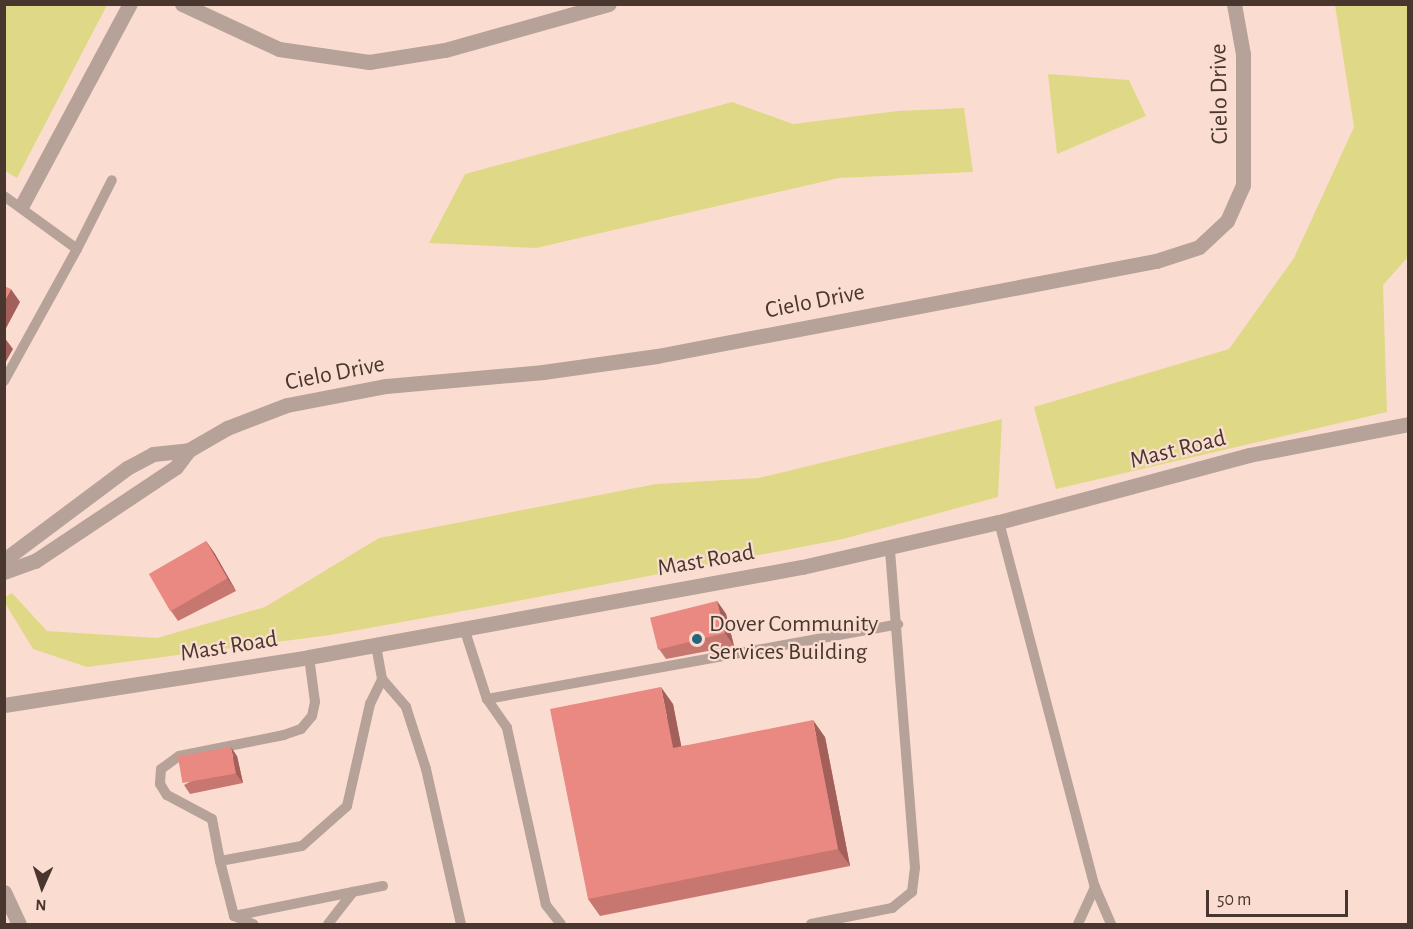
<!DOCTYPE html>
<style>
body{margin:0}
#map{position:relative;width:1413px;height:929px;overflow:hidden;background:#faddd0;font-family:"Alegreya Sans",sans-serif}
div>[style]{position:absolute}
.green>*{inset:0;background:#dfd987}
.service>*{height:10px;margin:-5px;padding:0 5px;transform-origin:5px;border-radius:5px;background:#b6a298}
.minor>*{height:15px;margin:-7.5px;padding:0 7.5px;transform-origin:7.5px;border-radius:7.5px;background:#b6a298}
.tertiary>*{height:15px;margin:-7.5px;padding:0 7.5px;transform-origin:7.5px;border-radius:7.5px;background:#b6a298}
.wall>*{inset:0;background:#c87670}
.shaded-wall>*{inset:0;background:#a3605b}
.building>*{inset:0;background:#e98982;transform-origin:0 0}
.dots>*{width:16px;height:16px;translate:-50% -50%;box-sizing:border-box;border:3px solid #faddd0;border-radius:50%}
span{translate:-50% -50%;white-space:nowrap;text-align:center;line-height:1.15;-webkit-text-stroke:4.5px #faddd0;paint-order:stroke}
.street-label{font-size:24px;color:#49362e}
.poi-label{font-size:24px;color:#49362e}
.left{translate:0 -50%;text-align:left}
.frame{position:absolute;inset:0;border:6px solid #49362e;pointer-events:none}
.north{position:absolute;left:12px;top:857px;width:60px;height:60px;-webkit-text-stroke:4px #faddd0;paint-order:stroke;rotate:183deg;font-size:16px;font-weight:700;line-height:24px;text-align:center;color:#49362e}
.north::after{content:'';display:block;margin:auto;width:21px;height:27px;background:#49362e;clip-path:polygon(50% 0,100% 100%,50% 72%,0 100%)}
.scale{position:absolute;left:1206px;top:890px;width:142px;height:27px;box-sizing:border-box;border:3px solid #49362e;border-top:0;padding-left:8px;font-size:18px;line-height:21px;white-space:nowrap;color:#49362e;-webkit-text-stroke:4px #faddd0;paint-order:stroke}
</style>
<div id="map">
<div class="green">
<div style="clip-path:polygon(4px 5px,107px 5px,17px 178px,5px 171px)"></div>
<div style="clip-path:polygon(1335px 5px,1408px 5px,1408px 257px,1383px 285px,1387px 412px,1056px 489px,1034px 407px,1229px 349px,1294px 258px,1354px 127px)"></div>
<div style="clip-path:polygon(1048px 74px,1129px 80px,1146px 116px,1057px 154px)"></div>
<div style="clip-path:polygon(732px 102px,793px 124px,898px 111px,964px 108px,973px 172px,839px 178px,536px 248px,429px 243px,465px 174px)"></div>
<div style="clip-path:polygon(1002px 419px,998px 497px,843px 539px,502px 604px,330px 635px,87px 667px,33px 649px,5px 603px,5px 597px,12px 593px,47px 631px,157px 638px,265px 607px,379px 538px,656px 484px,759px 478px)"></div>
</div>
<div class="service">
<div style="left:4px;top:196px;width:90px;rotate:36deg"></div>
<div style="left:77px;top:249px;width:151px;rotate:118.9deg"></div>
<div style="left:77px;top:249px;width:77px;rotate:-63.1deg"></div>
<div style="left:999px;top:522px;width:377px;rotate:75.3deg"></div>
<div style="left:1095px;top:887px;width:40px;rotate:66.6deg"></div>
<div style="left:464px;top:628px;width:75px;rotate:72.1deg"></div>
<div style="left:487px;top:699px;width:35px;rotate:55deg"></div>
<div style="left:507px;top:728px;width:181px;rotate:77.6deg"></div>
<div style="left:546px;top:905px;width:24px;rotate:52deg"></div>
<div style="left:309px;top:657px;width:45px;rotate:82.4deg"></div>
<div style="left:315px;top:702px;width:14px;rotate:102deg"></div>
<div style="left:312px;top:716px;width:17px;rotate:130deg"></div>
<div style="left:301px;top:729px;width:18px;rotate:161deg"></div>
<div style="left:284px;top:735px;width:107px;rotate:168.7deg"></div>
<div style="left:179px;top:756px;width:22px;rotate:144deg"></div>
<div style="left:161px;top:769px;width:15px;rotate:94deg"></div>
<div style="left:160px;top:784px;width:13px;rotate:58deg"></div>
<div style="left:167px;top:795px;width:51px;rotate:28.1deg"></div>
<div style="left:212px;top:819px;width:43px;rotate:79.2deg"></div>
<div style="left:220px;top:861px;width:83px;rotate:-10.4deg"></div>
<div style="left:302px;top:846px;width:60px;rotate:-41.6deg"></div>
<div style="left:347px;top:806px;width:105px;rotate:-77.3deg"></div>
<div style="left:370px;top:704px;width:28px;rotate:-64deg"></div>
<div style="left:382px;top:679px;width:35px;rotate:-100deg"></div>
<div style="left:382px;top:679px;width:37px;rotate:49deg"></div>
<div style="left:406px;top:707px;width:65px;rotate:72.1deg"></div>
<div style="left:426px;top:769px;width:159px;rotate:77.3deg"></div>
<div style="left:487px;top:699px;width:418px;rotate:-10.3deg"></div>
<div style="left:220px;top:861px;width:57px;rotate:75.7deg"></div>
<div style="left:234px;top:916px;width:152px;rotate:-11.4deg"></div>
<div style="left:234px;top:916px;width:21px;rotate:23deg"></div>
<div style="left:328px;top:924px;width:41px;rotate:-52deg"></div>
<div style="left:811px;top:924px;width:83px;rotate:-11.2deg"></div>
<div style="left:892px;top:908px;width:26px;rotate:-39deg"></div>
<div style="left:912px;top:892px;width:24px;rotate:-83deg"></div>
<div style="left:915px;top:868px;width:321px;rotate:-94.5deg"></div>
<div style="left:1078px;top:924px;width:41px;rotate:-65.3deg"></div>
</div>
<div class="minor">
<div style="left:182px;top:4px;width:107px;rotate:24.9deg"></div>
<div style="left:279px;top:49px;width:91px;rotate:8.2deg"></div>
<div style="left:369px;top:62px;width:77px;rotate:-9deg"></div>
<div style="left:445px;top:50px;width:170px;rotate:-15.7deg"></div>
<div style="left:22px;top:205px;width:228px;rotate:-61.8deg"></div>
<div style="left:4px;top:560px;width:154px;rotate:-36.8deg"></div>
<div style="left:127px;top:468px;width:30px;rotate:-28deg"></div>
<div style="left:153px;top:454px;width:36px;rotate:-6deg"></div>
<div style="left:4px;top:572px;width:33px;rotate:-20deg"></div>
<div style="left:35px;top:561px;width:169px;rotate:-33.7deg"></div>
<div style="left:176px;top:467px;width:21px;rotate:-53deg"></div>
<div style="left:189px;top:450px;width:44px;rotate:-30.1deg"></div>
<div style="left:227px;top:428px;width:64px;rotate:-21deg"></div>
<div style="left:287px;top:405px;width:101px;rotate:-10.9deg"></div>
<div style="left:386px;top:386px;width:158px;rotate:-5.1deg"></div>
<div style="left:543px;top:372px;width:115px;rotate:-8deg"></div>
<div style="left:657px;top:356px;width:508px;rotate:-10.78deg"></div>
<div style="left:1156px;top:261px;width:45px;rotate:-18deg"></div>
<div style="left:1199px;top:247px;width:38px;rotate:-43deg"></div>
<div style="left:1227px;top:221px;width:39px;rotate:-66deg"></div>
<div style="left:1243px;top:185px;width:131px;rotate:-90deg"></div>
<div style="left:1243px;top:54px;width:51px;rotate:-100.2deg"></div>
<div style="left:4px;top:892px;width:35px;rotate:65deg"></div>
</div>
<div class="tertiary">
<div style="left:4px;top:705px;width:309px;rotate:-8.9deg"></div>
<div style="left:309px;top:657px;width:501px;rotate:-10.35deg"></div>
<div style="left:802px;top:567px;width:202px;rotate:-12.9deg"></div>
<div style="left:999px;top:522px;width:259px;rotate:-15deg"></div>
<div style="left:1249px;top:455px;width:162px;rotate:-11deg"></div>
</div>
<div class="wall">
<div style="clip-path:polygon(206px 541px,215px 554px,236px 591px,178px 621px,169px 608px)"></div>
<div style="clip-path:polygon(717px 601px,726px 614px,734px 646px,666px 659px,657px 646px)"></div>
<div style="clip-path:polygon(673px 704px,681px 746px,825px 737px,850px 866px,600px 916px,588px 899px)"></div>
<div style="clip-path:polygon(237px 756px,243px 783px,190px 794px,184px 785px)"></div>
</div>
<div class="shaded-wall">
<div style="clip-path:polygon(11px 289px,20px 302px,4px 332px,4px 302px)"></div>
<div style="clip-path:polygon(4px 337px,13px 349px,4px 365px)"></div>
<div style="clip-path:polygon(206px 541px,215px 554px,236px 591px,227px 578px)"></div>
<div style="clip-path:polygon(717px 601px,726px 614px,734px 646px,725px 633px)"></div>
<div style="clip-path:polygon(661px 687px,673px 704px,685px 765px,673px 748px)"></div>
<div style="clip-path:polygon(813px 720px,825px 737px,850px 866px,838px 849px)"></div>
<div style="clip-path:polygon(231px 747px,237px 756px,243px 783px,236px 774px)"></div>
</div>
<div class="building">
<div style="clip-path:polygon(4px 286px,11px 289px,4px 302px)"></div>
<div style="left:206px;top:541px;width:43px;height:66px;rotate:60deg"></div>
<div style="left:717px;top:601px;width:33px;height:69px;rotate:76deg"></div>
<div style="clip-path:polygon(661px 687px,673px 748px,813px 720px,838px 849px,588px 899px,550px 709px)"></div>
<div style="left:231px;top:747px;width:27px;height:54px;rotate:80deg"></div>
</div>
<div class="dots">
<div style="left:697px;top:639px;background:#26657b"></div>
</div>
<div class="street-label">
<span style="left:1220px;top:94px;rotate:-91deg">Cielo Drive</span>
<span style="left:815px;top:302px;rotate:-11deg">Cielo Drive</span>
<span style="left:335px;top:374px;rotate:-11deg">Cielo Drive</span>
<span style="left:1178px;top:450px;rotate:-14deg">Mast Road</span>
<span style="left:706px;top:561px;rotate:-10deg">Mast Road</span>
<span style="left:229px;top:647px;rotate:-9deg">Mast Road</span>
</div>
<div class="poi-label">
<span class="left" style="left:709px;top:639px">Dover Community<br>Services Building</span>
</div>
<div class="frame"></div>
<div class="north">N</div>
<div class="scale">50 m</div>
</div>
